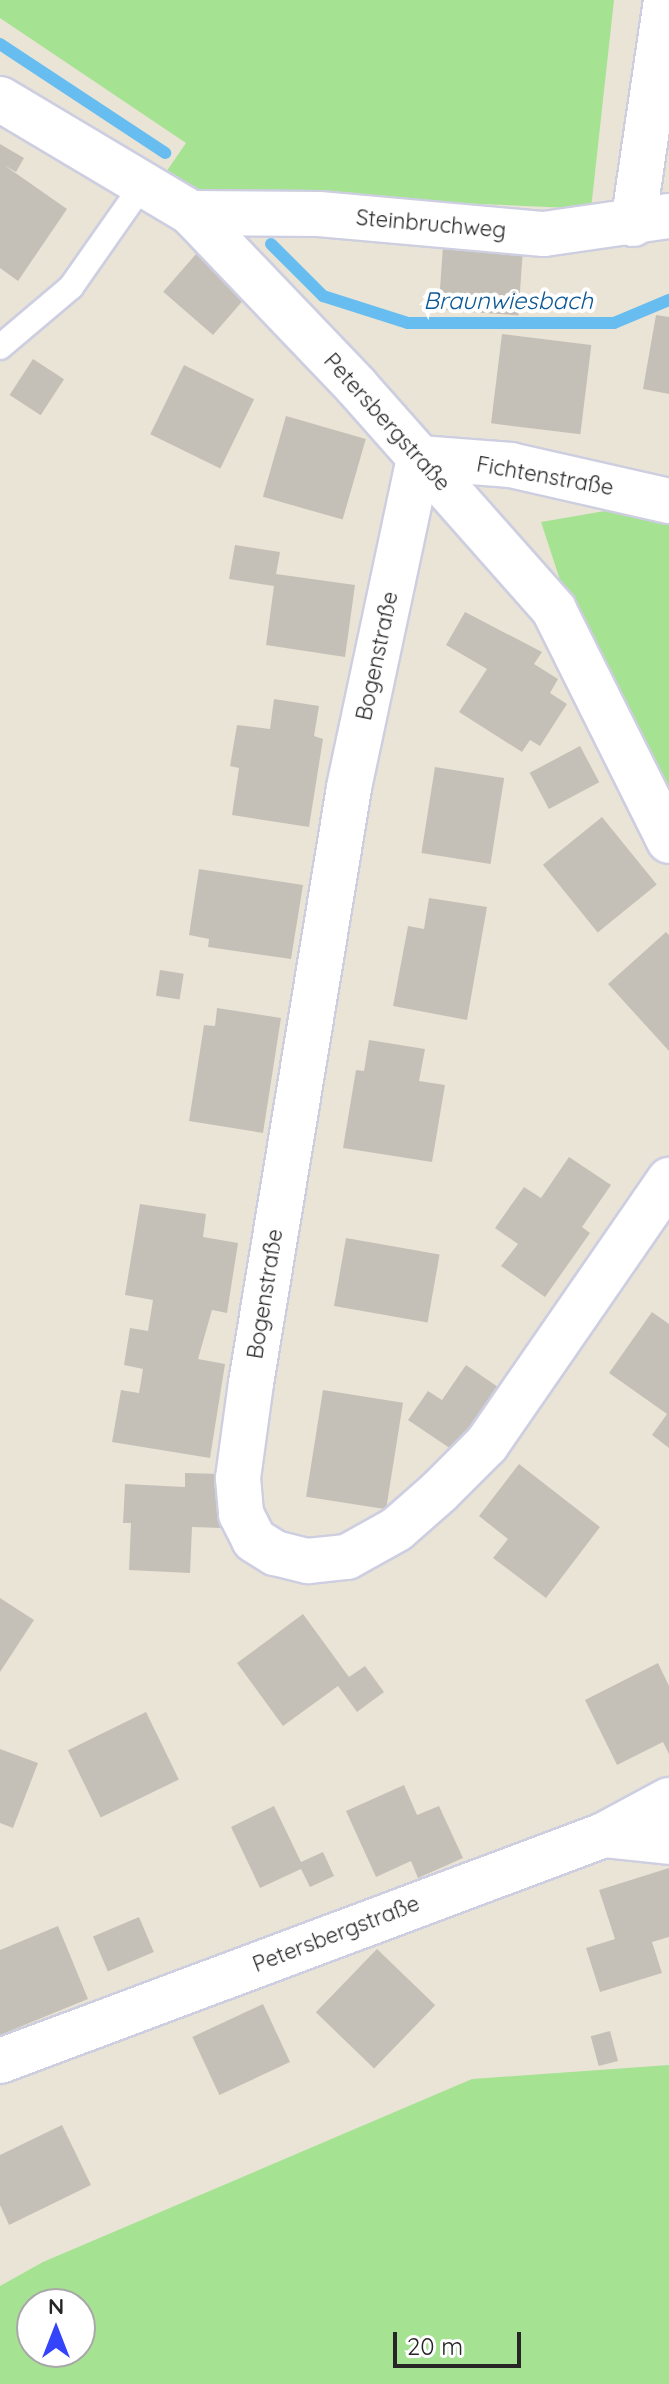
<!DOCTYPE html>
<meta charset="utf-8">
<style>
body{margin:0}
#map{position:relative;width:669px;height:2384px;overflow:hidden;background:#eae4d7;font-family:Quicksand,sans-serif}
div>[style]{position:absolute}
.green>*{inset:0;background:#a5e292}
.stream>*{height:12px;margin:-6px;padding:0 6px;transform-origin:6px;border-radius:6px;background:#67bdef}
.building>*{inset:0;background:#c5c0b7;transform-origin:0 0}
.roads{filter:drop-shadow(2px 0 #cdcee0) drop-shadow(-2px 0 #cdcee0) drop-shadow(0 2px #cdcee0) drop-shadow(0 -2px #cdcee0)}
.lane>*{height:24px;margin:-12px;padding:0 12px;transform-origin:12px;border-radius:12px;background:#fff}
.street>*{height:44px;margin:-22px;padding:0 22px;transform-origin:22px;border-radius:22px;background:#fff}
span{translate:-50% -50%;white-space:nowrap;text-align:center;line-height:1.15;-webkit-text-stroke:8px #fff;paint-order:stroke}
.street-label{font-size:22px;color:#262626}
.water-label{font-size:24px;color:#0c5895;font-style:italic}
.north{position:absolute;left:16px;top:2288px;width:80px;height:80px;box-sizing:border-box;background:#fff;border:2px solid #a8a8a8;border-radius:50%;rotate:0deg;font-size:22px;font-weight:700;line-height:32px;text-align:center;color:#262626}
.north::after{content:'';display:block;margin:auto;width:28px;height:36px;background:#3344fb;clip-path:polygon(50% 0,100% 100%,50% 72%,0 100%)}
.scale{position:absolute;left:393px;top:2332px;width:128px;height:36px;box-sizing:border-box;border:4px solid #262626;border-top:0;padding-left:10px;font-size:24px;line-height:28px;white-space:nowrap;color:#262626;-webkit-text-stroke:6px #fff;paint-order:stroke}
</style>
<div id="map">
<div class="green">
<div style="clip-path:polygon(0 0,614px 0,591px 209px,190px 191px,164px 175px,186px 143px,0 18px)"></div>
<div style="clip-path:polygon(628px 507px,669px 519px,669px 807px,584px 653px,541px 522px)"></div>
<div style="clip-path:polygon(evenodd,669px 2065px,669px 2384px,0 2384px,0 2286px,43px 2262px,472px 2079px,669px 2065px,32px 2304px,80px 2304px,80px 2352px,32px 2352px,32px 2304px)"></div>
</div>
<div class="stream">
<div style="left:0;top:44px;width:198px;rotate:33.4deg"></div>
<div style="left:271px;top:244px;width:74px;rotate:45deg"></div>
<div style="left:323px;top:296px;width:89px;rotate:17.6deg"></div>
<div style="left:408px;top:323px;width:206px"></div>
<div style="left:614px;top:323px;width:60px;rotate:-22.7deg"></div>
</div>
<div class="building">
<div style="clip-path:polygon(0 144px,24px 158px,16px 172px,4px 165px,67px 209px,18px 281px,0 268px)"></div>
<div style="left:443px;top:246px;width:80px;height:64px;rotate:4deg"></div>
<div style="left:196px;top:254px;width:66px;height:50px;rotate:41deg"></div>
<div style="clip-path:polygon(656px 315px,669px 317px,669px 394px,643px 389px)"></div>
<div style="left:502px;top:334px;width:90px;height:90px;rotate:7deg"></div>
<div style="left:33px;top:359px;width:37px;height:43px;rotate:33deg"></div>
<div style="left:184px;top:365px;width:78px;height:77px;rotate:26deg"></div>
<div style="left:286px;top:416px;width:83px;height:84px;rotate:16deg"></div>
<div style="clip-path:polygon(235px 545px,280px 552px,276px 574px,355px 585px,345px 657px,266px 645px,274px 586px,229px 579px)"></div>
<div style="clip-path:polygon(465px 612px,542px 652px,534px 664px,558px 679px,550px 693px,567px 704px,540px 746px,530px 740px,522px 752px,459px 712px,487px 669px,446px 645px)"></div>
<div style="clip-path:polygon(274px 699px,319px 706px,314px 736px,323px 739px,309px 827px,232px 815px,239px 768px,230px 766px,237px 725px,270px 729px)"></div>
<div style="left:580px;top:746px;width:41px;height:57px;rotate:62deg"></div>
<div style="left:435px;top:767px;width:70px;height:87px;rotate:9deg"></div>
<div style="left:602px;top:817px;width:87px;height:76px;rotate:51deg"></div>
<div style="clip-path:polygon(199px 869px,303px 885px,291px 959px,208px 947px,209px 939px,189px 935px)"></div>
<div style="clip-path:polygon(429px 898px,487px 907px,467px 1020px,393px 1006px,408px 926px,424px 929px)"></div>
<div style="clip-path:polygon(666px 932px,669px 935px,669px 1051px,608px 984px)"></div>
<div style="left:160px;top:970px;width:24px;height:26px;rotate:9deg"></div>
<div style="clip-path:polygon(217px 1008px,281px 1018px,263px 1133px,189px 1121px,204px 1025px,215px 1026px)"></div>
<div style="clip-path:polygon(369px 1040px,425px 1049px,419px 1081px,445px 1085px,432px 1162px,343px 1148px,356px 1070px,364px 1071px)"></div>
<div style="clip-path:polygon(569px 1157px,611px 1185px,582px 1227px,590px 1233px,545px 1297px,501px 1266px,518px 1244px,495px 1228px,524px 1187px,541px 1198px)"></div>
<div style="clip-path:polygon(140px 1204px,206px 1214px,203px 1237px,238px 1243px,227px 1313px,212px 1310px,198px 1359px,225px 1364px,210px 1458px,112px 1442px,121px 1390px,139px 1393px,143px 1369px,124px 1365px,130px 1328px,148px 1331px,153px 1300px,125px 1295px)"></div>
<div style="left:346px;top:1238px;width:95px;height:69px;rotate:10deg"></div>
<div style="clip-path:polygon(652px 1312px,669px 1324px,669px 1448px,652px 1435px,667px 1414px,609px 1373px)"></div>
<div style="clip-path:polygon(466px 1365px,498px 1387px,454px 1451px,408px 1420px,428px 1391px,442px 1400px)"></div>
<div style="left:323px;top:1390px;width:81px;height:108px;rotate:9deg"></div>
<div style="clip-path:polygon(519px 1464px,600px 1527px,546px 1598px,493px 1558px,508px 1539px,479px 1516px)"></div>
<div style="clip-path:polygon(185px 1473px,224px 1474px,221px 1528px,192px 1527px,190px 1573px,129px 1570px,131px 1523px,123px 1523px,125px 1484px,185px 1487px)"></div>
<div style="clip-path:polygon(0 1598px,34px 1620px,0 1672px)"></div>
<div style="clip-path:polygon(303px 1614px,349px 1677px,365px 1666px,384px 1692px,357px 1712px,338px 1686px,283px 1726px,237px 1663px)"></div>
<div style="clip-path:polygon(658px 1663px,669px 1686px,669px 1754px,663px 1742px,617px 1765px,585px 1700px)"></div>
<div style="left:146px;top:1712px;width:75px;height:87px;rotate:64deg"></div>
<div style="clip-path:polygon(0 1749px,38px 1763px,13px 1828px,0 1823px)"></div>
<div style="clip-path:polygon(404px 1785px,417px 1815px,439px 1806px,463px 1858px,418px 1878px,411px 1861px,376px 1877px,346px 1811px)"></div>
<div style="clip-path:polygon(274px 1806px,301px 1862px,323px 1852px,334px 1876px,310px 1887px,301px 1869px,260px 1888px,231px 1827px)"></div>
<div style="clip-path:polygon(669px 1868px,669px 1937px,652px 1942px,662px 1973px,600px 1992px,586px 1948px,615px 1939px,599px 1890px)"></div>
<div style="left:139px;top:1917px;width:38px;height:50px;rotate:67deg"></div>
<div style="clip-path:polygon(58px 1926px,88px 1999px,0 2035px,0 1950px)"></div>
<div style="left:377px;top:1949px;width:81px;height:88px;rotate:44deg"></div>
<div style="left:263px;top:2004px;width:64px;height:78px;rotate:65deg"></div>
<div style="left:610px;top:2031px;width:31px;height:20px;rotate:75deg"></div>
<div style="clip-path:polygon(62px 2125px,91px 2185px,9px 2225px,0 2205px,0 2155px)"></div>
</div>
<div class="roads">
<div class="lane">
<div style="left:0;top:347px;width:93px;rotate:-40.2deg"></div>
<div style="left:71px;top:287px;width:126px;rotate:-55deg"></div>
</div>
<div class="street">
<div style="left:0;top:99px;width:222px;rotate:30.8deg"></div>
<div style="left:191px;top:213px;width:240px;rotate:46.3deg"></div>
<div style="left:357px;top:387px;width:298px;rotate:48.5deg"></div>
<div style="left:554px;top:610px;width:258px;rotate:63.5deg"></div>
<div style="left:191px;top:213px;width:128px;rotate:0.4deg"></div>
<div style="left:319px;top:214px;width:226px;rotate:5.1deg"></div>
<div style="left:544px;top:234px;width:126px;rotate:-8.2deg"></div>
<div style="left:633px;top:224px;width:226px;rotate:-81.6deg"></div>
<div style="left:669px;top:501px;width:162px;rotate:-167.2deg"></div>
<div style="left:511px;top:465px;width:92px;rotate:-175.6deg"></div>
<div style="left:419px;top:458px;width:337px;rotate:102deg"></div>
<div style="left:349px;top:788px;width:603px;rotate:99.35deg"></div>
<div style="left:251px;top:1383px;width:96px;rotate:97.8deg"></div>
<div style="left:238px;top:1478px;width:36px;rotate:85deg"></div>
<div style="left:241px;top:1514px;width:29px;rotate:63deg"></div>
<div style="left:254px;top:1540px;width:25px;rotate:32deg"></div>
<div style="left:275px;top:1553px;width:34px;rotate:14deg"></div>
<div style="left:308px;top:1561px;width:39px;rotate:-6deg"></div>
<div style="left:347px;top:1557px;width:57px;rotate:-29.2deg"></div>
<div style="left:397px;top:1529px;width:56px;rotate:-41.4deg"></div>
<div style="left:439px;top:1492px;width:68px;rotate:-45deg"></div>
<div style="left:487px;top:1444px;width:321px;rotate:-55.4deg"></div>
<div style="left:604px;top:1835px;width:65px;rotate:6.1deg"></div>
<div style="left:0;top:2061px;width:645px;rotate:-20.51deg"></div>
<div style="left:604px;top:1835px;width:74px;rotate:-28.3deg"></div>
</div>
</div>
<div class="street-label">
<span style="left:431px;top:224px;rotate:5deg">Steinbruchweg</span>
<span style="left:387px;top:422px;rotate:48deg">Petersbergstraße</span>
<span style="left:545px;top:476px;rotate:10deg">Fichtenstraße</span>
<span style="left:377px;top:656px;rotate:-78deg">Bogenstraße</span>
<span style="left:265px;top:1294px;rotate:-81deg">Bogenstraße</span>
<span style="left:336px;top:1934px;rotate:-21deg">Petersbergstraße</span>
</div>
<div class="water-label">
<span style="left:508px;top:301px">Braunwiesbach</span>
</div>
<div class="north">N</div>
<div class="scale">20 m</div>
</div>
